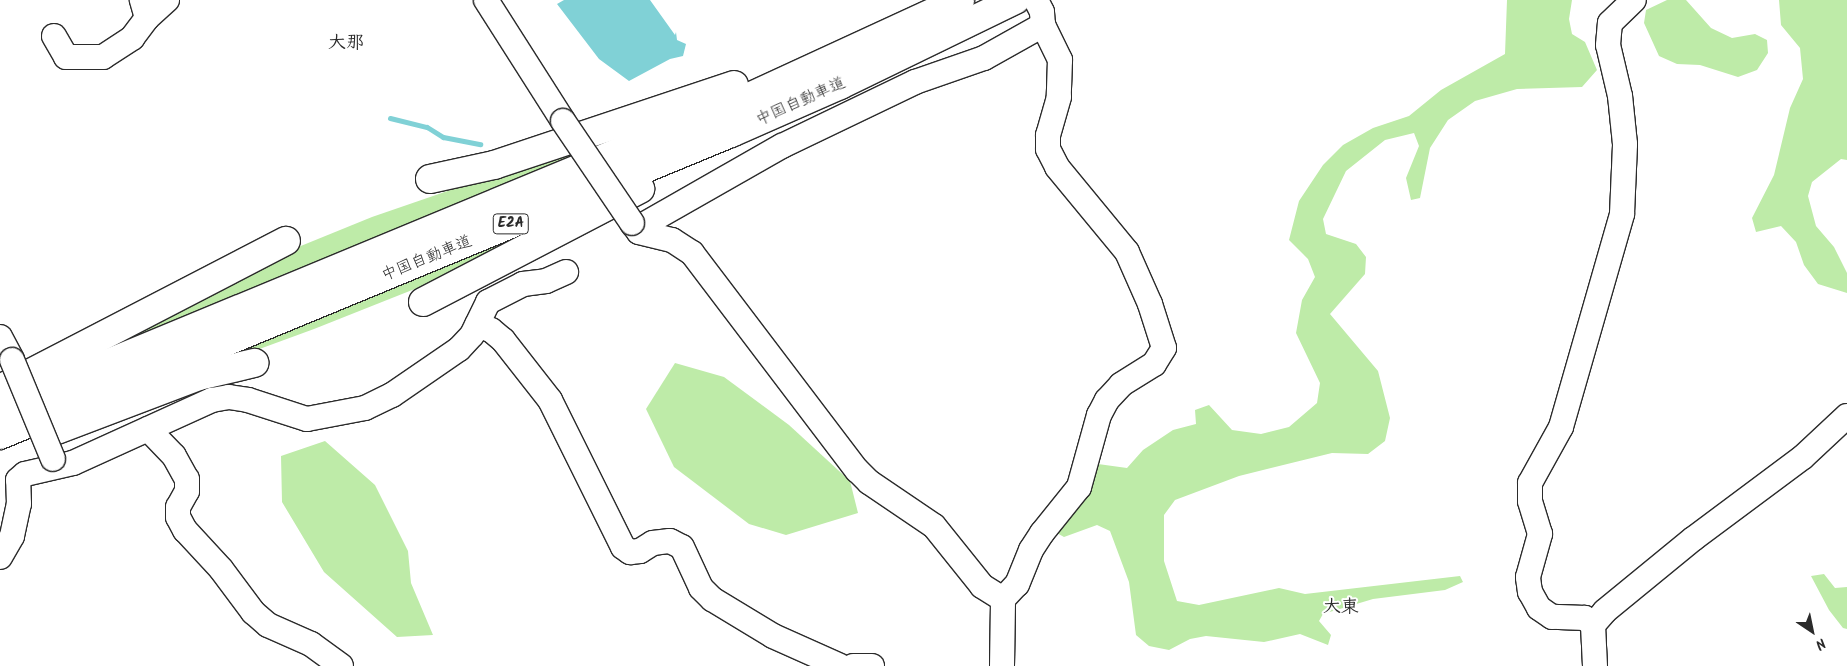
<!DOCTYPE html>
<meta charset="utf-8">
<style>
body{margin:0}
#map{position:relative;width:1847px;height:666px;overflow:hidden;background:#fff;font-family:Kalam,"Klee One",sans-serif}
div>[style]{position:absolute}
.green>*{inset:0;background:#beeba8}
.water>*{inset:0;background:#80d1d6}
.stream>*{height:5px;margin:-2.5px;padding:0 2.5px;transform-origin:2.5px;border-radius:2.5px;background:#80d1d6}
.roads{filter:drop-shadow(1px 0 #2b2b2b) drop-shadow(-1px 0 #2b2b2b) drop-shadow(0 1px #2b2b2b) drop-shadow(0 -1px #2b2b2b)}
.minor>*{height:24px;margin:-12px;padding:0 12px;transform-origin:12px;border-radius:12px;background:#fff}
.highway>*{height:28px;margin:-14px;padding:0 14px;transform-origin:14px;border-radius:14px;background:#fff}
.bridges{filter:drop-shadow(1px 0 #2b2b2b) drop-shadow(-1px 0 #2b2b2b) drop-shadow(0 1px #2b2b2b) drop-shadow(0 -1px #2b2b2b)}
.minor-bridge>*{height:24px;margin:-12px;padding:0 12px;transform-origin:12px;border-radius:12px;background:#fff}
span{translate:-50% -50%;white-space:nowrap;text-align:center;line-height:1.15;-webkit-text-stroke:4px #fff;paint-order:stroke}
.shield-label span{padding:1px 4px;background:#fff;border:1px solid;border-radius:4px;-webkit-text-stroke-width:0}
.shield-label{font-size:15px;color:#2b2b2b;font-weight:700}
.street-label{font-size:16px;color:#2b2b2b}
.neighbourhood-label{font-size:18px;color:#2b2b2b;font-weight:700}
.north{position:absolute;left:1787px;top:606px;width:50px;height:50px;-webkit-text-stroke:4px #fff;paint-order:stroke;rotate:146deg;font-size:14px;font-weight:700;line-height:20px;text-align:center;color:#2b2b2b}
.north::after{content:'';display:block;margin:auto;width:18px;height:22px;background:#2b2b2b;clip-path:polygon(50% 0,100% 100%,50% 72%,0 100%)}
</style>
<div id="map">
<div class="green">
<div style="clip-path:polygon(1507px 0,1572px 0,1569px 19px,1572px 34px,1585px 42px,1597px 70px,1582px 87px,1517px 89px,1475px 101px,1448px 120px,1430px 148px,1420px 198px,1411px 200px,1406px 178px,1419px 146px,1414px 133px,1385px 140px,1346px 171px,1323px 219px,1326px 234px,1356px 244px,1366px 257px,1365px 274px,1330px 314px,1378px 371px,1390px 418px,1385px 441px,1368px 454px,1332px 453px,1239px 476px,1175px 500px,1164px 515px,1164px 561px,1177px 601px,1199px 605px,1279px 588px,1305px 594px,1460px 576px,1463px 582px,1445px 590px,1373px 599px,1323px 614px,1319px 621px,1331px 635px,1328px 645px,1300px 634px,1264px 642px,1206px 636px,1190px 639px,1169px 650px,1149px 646px,1136px 635px,1129px 582px,1110px 531px,1097px 525px,1064px 537px,1055px 532px,1087px 474px,1098px 464px,1127px 468px,1143px 450px,1173px 430px,1196px 424px,1195px 410px,1209px 405px,1232px 430px,1261px 434px,1289px 427px,1317px 403px,1320px 383px,1296px 333px,1302px 300px,1315px 277px,1308px 259px,1289px 240px,1299px 201px,1323px 165px,1343px 145px,1373px 128px,1409px 116px,1441px 90px,1505px 54px)"></div>
<div style="clip-path:polygon(1667px 0,1686px 0,1711px 28px,1732px 38px,1755px 34px,1767px 40px,1768px 53px,1757px 70px,1738px 77px,1700px 65px,1677px 64px,1659px 56px,1644px 23px,1646px 10px)"></div>
<div style="clip-path:polygon(1779px 0,1847px 0,1847px 160px,1841px 159px,1812px 182px,1808px 196px,1816px 226px,1834px 247px,1847px 273px,1847px 293px,1818px 284px,1804px 265px,1796px 242px,1781px 226px,1756px 232px,1752px 218px,1774px 175px,1790px 108px,1803px 79px,1800px 48px,1781px 25px)"></div>
<div style="clip-path:polygon(701px 104px,102px 352px,155px 315px,286px 252px,372px 217px)"></div>
<div style="clip-path:polygon(546px 226px,465px 269px,314px 329px,205px 369px,203px 364px)"></div>
<div style="clip-path:polygon(675px 363px,724px 377px,789px 425px,850px 481px,858px 513px,786px 535px,749px 524px,674px 467px,646px 409px)"></div>
<div style="clip-path:polygon(325px 441px,375px 485px,408px 551px,411px 583px,433px 635px,397px 637px,324px 572px,282px 502px,281px 456px)"></div>
<div style="clip-path:polygon(1824px 574px,1835px 588px,1847px 587px,1847px 629px,1843px 628px,1829px 610px,1811px 576px)"></div>
</div>
<div class="water">
<div style="clip-path:polygon(564px 0,650px 0,675px 35px,676px 32px,677px 40px,686px 44px,683px 56px,670px 59px,629px 81px,599px 59px,557px 4px)"></div>
</div>
<div class="stream">
<div style="left:390px;top:118px;width:38px;rotate:14deg"></div>
<div style="left:427px;top:127px;width:19px;rotate:32deg"></div>
<div style="left:443px;top:137px;width:38px;rotate:11deg"></div>
</div>
<div class="roads">
<div class="minor">
<div style="left:486px;top:0;width:143px;rotate:57.5deg"></div>
<div style="left:1036px;top:0;width:13px;rotate:63deg"></div>
<div style="left:1042px;top:12px;width:13px;rotate:86deg"></div>
<div style="left:147px;top:18px;width:27px;rotate:-42deg"></div>
<div style="left:54px;top:36px;width:24px;rotate:60deg"></div>
<div style="left:66px;top:57px;width:37px"></div>
<div style="left:103px;top:57px;width:35px;rotate:-33deg"></div>
<div style="left:132px;top:38px;width:25px;rotate:-53deg"></div>
<div style="left:147px;top:18px;width:19px;rotate:-106deg"></div>
<div style="left:632px;top:223px;width:11px;rotate:52deg"></div>
<div style="left:639px;top:232px;width:34px;rotate:14deg"></div>
<div style="left:672px;top:240px;width:24px;rotate:33deg"></div>
<div style="left:692px;top:253px;width:273px;rotate:52.8deg"></div>
<div style="left:857px;top:470px;width:17px;rotate:45deg"></div>
<div style="left:869px;top:482px;width:78px;rotate:34.1deg"></div>
<div style="left:934px;top:526px;width:77px;rotate:51.3deg"></div>
<div style="left:982px;top:586px;width:25px;rotate:32deg"></div>
<div style="left:639px;top:232px;width:10px;rotate:-53deg"></div>
<div style="left:645px;top:224px;width:158px;rotate:-29.7deg"></div>
<div style="left:782px;top:146px;width:148px;rotate:-25.7deg"></div>
<div style="left:915px;top:82px;width:73px;rotate:-19.2deg"></div>
<div style="left:984px;top:58px;width:68px;rotate:-29.2deg"></div>
<div style="left:1043px;top:25px;width:39px;rotate:64deg"></div>
<div style="left:1060px;top:60px;width:37px;rotate:92deg"></div>
<div style="left:1059px;top:97px;width:40px;rotate:106deg"></div>
<div style="left:1048px;top:135px;width:14px;rotate:90deg"></div>
<div style="left:1048px;top:149px;width:20px;rotate:63deg"></div>
<div style="left:1057px;top:167px;width:110px;rotate:50.5deg"></div>
<div style="left:1127px;top:252px;width:57px;rotate:66.1deg"></div>
<div style="left:1150px;top:304px;width:46px;rotate:72.3deg"></div>
<div style="left:1164px;top:348px;width:19px;rotate:122deg"></div>
<div style="left:1154px;top:364px;width:39px;rotate:148deg"></div>
<div style="left:1121px;top:385px;width:21px;rotate:133deg"></div>
<div style="left:1107px;top:400px;width:17px;rotate:118deg"></div>
<div style="left:1099px;top:415px;width:75px;rotate:105.5deg"></div>
<div style="left:1079px;top:487px;width:59px;rotate:128.8deg"></div>
<div style="left:1042px;top:533px;width:20px;rotate:123deg"></div>
<div style="left:1031px;top:550px;width:37px;rotate:112deg"></div>
<div style="left:1017px;top:584px;width:21px;rotate:133deg"></div>
<div style="left:477px;top:325px;width:15px;rotate:20deg"></div>
<div style="left:491px;top:330px;width:16px;rotate:40deg"></div>
<div style="left:503px;top:340px;width:76px;rotate:51.9deg"></div>
<div style="left:550px;top:400px;width:164px;rotate:63.6deg"></div>
<div style="left:623px;top:547px;width:9px;rotate:36deg"></div>
<div style="left:630px;top:552px;width:10px;rotate:-6deg"></div>
<div style="left:640px;top:551px;width:15px;rotate:-32deg"></div>
<div style="left:653px;top:543px;width:17px;rotate:-7deg"></div>
<div style="left:670px;top:541px;width:13px;rotate:27deg"></div>
<div style="left:682px;top:547px;width:45px;rotate:65.1deg"></div>
<div style="left:701px;top:588px;width:16px;rotate:45deg"></div>
<div style="left:712px;top:599px;width:71px;rotate:31.2deg"></div>
<div style="left:773px;top:636px;width:73px;rotate:24.1deg"></div>
<div style="left:0;top:337px;width:26px;rotate:62deg"></div>
<div style="left:148px;top:429px;width:37px;rotate:46deg"></div>
<div style="left:174px;top:456px;width:26px;rotate:61deg"></div>
<div style="left:187px;top:479px;width:12px;rotate:90deg"></div>
<div style="left:187px;top:491px;width:18px;rotate:119deg"></div>
<div style="left:178px;top:507px;width:10px;rotate:90deg"></div>
<div style="left:178px;top:517px;width:15px;rotate:62deg"></div>
<div style="left:185px;top:530px;width:53px;rotate:47.3deg"></div>
<div style="left:221px;top:569px;width:54px;rotate:53.3deg"></div>
<div style="left:253px;top:612px;width:20px;rotate:41deg"></div>
<div style="left:268px;top:625px;width:47px;rotate:23.8deg"></div>
<div style="left:311px;top:644px;width:37px;rotate:36deg"></div>
<div style="left:0;top:557px;width:24px;rotate:-60deg"></div>
<div style="left:12px;top:536px;width:33px;rotate:-78deg"></div>
<div style="left:19px;top:504px;width:24px;rotate:-92deg"></div>
<div style="left:18px;top:480px;width:9px;rotate:-41deg"></div>
<div style="left:25px;top:474px;width:49px;rotate:-12.9deg"></div>
<div style="left:73px;top:463px;width:153px;rotate:-24.4deg"></div>
<div style="left:212px;top:400px;width:17px;rotate:-10deg"></div>
<div style="left:229px;top:397px;width:19px;rotate:9deg"></div>
<div style="left:248px;top:400px;width:62px;rotate:17.9deg"></div>
<div style="left:307px;top:419px;width:59px;rotate:-10.7deg"></div>
<div style="left:365px;top:408px;width:30px;rotate:-26deg"></div>
<div style="left:392px;top:395px;width:81px;rotate:-34.5deg"></div>
<div style="left:459px;top:349px;width:19px;rotate:-47deg"></div>
<div style="left:472px;top:335px;width:37px;rotate:-64deg"></div>
<div style="left:488px;top:302px;width:39px;rotate:-27deg"></div>
<div style="left:523px;top:284px;width:23px;rotate:-7deg"></div>
<div style="left:546px;top:281px;width:22px;rotate:-24deg"></div>
<div style="left:1593px;top:625px;width:18px;rotate:-49deg"></div>
<div style="left:1605px;top:611px;width:114px;rotate:-39.3deg"></div>
<div style="left:1693px;top:539px;width:137px;rotate:-36.7deg"></div>
<div style="left:1803px;top:457px;width:60px;rotate:-43deg"></div>
<div style="left:853px;top:666px;width:19px"></div>
<div style="left:1002px;top:666px;width:67px;rotate:-89.1deg"></div>
<div style="left:1595px;top:666px;width:41px;rotate:-92.8deg"></div>
<div style="left:1593px;top:625px;width:11px;rotate:-139deg"></div>
<div style="left:1585px;top:618px;width:33px;rotate:-178deg"></div>
<div style="left:1552px;top:617px;width:16px;rotate:-145deg"></div>
<div style="left:1539px;top:608px;width:18px;rotate:-119deg"></div>
<div style="left:1530px;top:592px;width:15px;rotate:-98deg"></div>
<div style="left:1528px;top:577px;width:45px;rotate:-74.4deg"></div>
<div style="left:1540px;top:534px;width:34px;rotate:-107deg"></div>
<div style="left:1530px;top:501px;width:18px;rotate:-90deg"></div>
<div style="left:1530px;top:483px;width:64px;rotate:-61deg"></div>
<div style="left:1561px;top:427px;width:222px;rotate:-74deg"></div>
<div style="left:1622px;top:214px;width:70px;rotate:-87.5deg"></div>
<div style="left:1625px;top:144px;width:48px;rotate:-95.9deg"></div>
<div style="left:1620px;top:96px;width:52px;rotate:-103.2deg"></div>
<div style="left:1608px;top:45px;width:22px;rotate:-85deg"></div>
<div style="left:1610px;top:23px;width:33px;rotate:-44deg"></div>
</div>
<div class="highway">
<div style="left:430px;top:179px;width:66px;rotate:-12.3deg"></div>
<div style="left:494px;top:165px;width:253px;rotate:-18.4deg"></div>
<div style="left:423px;top:302px;width:245px;rotate:-27.5deg"></div>
<div style="left:0;top:389px;width:322px;rotate:-27.4deg"></div>
<div style="left:0;top:408px;width:782px;rotate:-22.47deg"></div>
<div style="left:723px;top:109px;width:261px;rotate:-24.7deg"></div>
<div style="left:57px;top:430px;width:152px;rotate:-20.8deg"></div>
<div style="left:199px;top:376px;width:57px;rotate:-13.3deg"></div>
<div style="left:0;top:435px;width:791px;rotate:-22.45deg"></div>
<div style="left:731px;top:133px;width:119px;rotate:-23.8deg"></div>
<div style="left:840px;top:85px;width:195px;rotate:-25.9deg"></div>
</div>
</div>
<div class="bridges">
<div class="minor-bridge">
<div style="left:563px;top:121px;width:123px;rotate:55.9deg"></div>
<div style="left:12px;top:360px;width:107px;rotate:67.5deg"></div>
</div>
</div>
<div class="shield-label">
<span style="left:511px;top:224px">E2A</span>
</div>
<div class="street-label">
<span style="left:801px;top:102px;rotate:-24deg">中国自動車道</span>
<span style="left:427px;top:259px;rotate:-22deg">中国自動車道</span>
</div>
<div class="neighbourhood-label">
<span style="left:346px;top:44px">大那</span>
<span style="left:1341px;top:608px">大東</span>
</div>
<div class="north">N</div>
</div>
